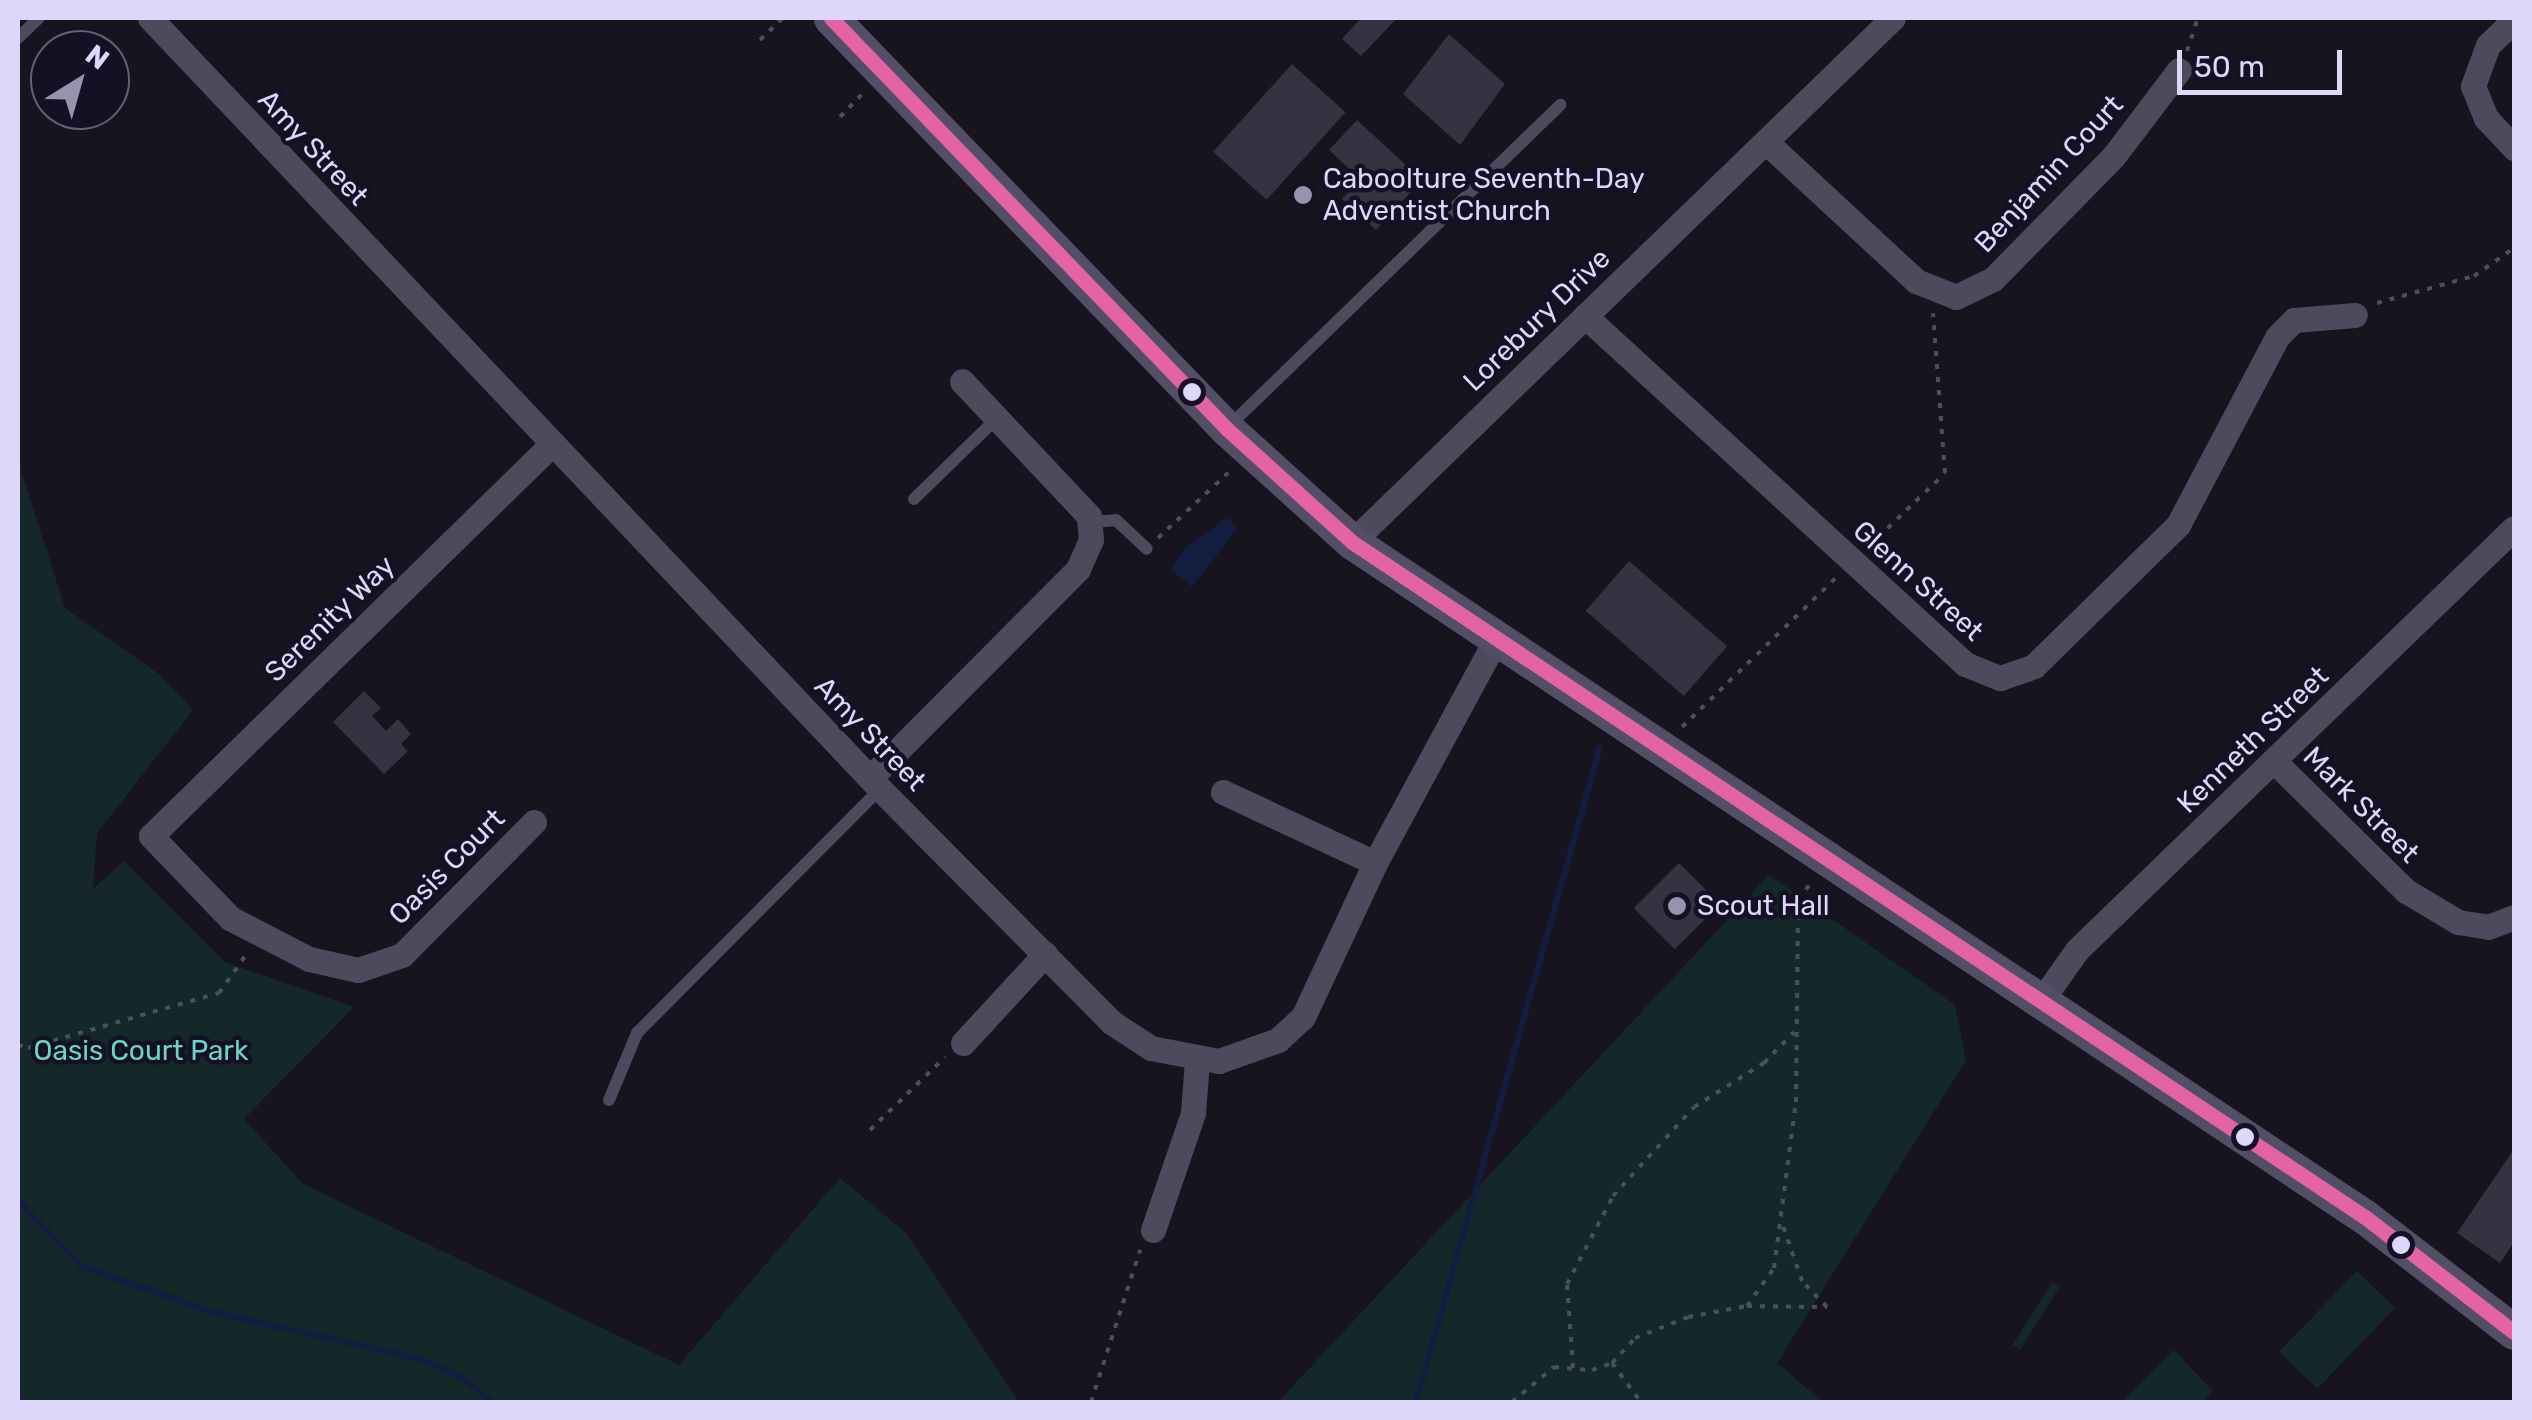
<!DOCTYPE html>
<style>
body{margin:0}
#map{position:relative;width:2532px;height:1420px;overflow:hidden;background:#17141f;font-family:Rubik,sans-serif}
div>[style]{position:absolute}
.green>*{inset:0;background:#14282a;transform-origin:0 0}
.water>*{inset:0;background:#121d3f}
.stream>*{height:6px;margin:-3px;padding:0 3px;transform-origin:3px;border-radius:3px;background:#121d3f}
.building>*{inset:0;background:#373241;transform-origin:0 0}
.path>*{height:4px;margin-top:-2px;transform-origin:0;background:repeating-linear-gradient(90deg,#48515e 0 5px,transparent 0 13px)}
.lane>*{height:12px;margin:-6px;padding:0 6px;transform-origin:6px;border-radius:6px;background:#4d4a5e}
.street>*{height:25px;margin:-12.5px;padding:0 12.5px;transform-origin:12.5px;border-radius:12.5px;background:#4d4a5e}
.secondary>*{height:35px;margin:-17.5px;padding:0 17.5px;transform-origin:17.5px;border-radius:17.5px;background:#514e65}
.bus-1>*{height:15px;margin:-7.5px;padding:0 7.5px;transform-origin:7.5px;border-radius:7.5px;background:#e463a4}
.dots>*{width:28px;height:28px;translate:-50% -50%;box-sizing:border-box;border:5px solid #151023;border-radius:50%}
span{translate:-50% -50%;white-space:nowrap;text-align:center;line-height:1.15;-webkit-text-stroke:9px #151023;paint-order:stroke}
.street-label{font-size:28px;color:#ded6fb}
.poi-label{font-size:28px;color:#ded6fb}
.left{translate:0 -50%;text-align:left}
.park-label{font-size:28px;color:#69d5c4}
.frame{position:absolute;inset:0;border:20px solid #ded6fb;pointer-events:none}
.north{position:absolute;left:30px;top:30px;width:100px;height:100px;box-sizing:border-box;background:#151023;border:2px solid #655f79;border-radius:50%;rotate:37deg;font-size:28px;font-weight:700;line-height:40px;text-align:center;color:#ded6fb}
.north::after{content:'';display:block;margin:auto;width:35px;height:45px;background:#9892ae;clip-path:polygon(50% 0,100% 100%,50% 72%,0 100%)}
.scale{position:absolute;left:2177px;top:50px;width:165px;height:45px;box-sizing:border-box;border:5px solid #ded6fb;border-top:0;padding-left:12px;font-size:30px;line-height:35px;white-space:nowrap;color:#ded6fb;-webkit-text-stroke:8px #151023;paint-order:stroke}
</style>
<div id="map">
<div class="green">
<div style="clip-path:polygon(18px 461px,65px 608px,159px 674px,193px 710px,97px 833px,93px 889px,124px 861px,225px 962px,354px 1007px,244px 1119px,303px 1184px,679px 1365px,840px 1178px,907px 1234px,1019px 1402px,18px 1402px)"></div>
<div style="clip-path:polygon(1769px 875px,1955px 1005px,1966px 1060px,1777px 1363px,1823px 1402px,1278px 1402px)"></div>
<div style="left:2357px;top:1271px;width:53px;height:112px;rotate:44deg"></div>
<div style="left:2052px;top:1282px;width:9px;height:74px;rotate:32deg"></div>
<div style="clip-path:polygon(2174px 1350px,2213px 1391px,2202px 1402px,2122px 1402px)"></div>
</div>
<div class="water">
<div style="clip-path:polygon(1227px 517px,1238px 528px,1192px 587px,1171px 571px,1182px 551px)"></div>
</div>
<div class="stream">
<div style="left:18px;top:1200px;width:91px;rotate:46.3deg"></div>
<div style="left:81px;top:1266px;width:136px;rotate:19.4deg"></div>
<div style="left:209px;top:1311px;width:217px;rotate:12.8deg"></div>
<div style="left:421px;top:1359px;width:46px;rotate:24.3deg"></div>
<div style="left:463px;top:1378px;width:38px;rotate:40deg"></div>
<div style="left:1416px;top:1402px;width:680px;rotate:-74.31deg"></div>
</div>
<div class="building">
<div style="clip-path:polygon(1361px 18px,1397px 18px,1361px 56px,1342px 39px)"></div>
<div style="clip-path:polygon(1449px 34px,1505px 84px,1460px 145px,1403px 94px)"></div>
<div style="left:1292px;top:64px;width:72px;height:118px;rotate:42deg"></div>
<div style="clip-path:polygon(1357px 120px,1422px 180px,1376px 230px,1342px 199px,1360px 179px,1329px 150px)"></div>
<div style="left:1629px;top:561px;width:130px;height:66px;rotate:41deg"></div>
<div style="clip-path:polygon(364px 691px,381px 708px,372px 716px,386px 731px,398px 719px,411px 734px,401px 744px,408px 751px,384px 774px,333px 722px)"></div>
<div style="left:1679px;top:863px;width:58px;height:64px;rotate:45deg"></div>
<div style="clip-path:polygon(2514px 1149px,2514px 1242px,2500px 1263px,2457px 1233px)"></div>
</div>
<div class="path">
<div style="left:760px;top:40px;width:32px;rotate:-44deg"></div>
<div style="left:2187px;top:51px;width:35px;rotate:-72deg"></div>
<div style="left:840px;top:117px;width:36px;rotate:-46deg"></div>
<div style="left:2377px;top:303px;width:101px;rotate:-15.6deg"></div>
<div style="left:2474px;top:276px;width:49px;rotate:-35deg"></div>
<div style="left:1158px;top:538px;width:96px;rotate:-42.9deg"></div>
<div style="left:1869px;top:546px;width:105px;rotate:-43.8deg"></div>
<div style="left:1945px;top:473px;width:160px;rotate:-94.3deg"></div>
<div style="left:1682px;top:727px;width:216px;rotate:-44.1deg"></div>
<div style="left:18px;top:1045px;width:10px;rotate:17deg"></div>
<div style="left:28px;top:1048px;width:199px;rotate:-16.1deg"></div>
<div style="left:219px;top:993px;width:50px;rotate:-54.7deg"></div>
<div style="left:870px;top:1130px;width:105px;rotate:-44.2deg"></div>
<div style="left:1747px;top:1306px;width:80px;rotate:0.7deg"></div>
<div style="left:1827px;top:1307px;width:36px;rotate:-134deg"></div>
<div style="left:1802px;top:1281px;width:58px;rotate:-109.1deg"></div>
<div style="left:1612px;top:1363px;width:49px;rotate:53.4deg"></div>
<div style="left:1573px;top:1368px;width:84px;rotate:-94.1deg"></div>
<div style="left:1567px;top:1284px;width:99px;rotate:-62.4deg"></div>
<div style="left:1613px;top:1196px;width:120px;rotate:-47.7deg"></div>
<div style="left:1694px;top:1107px;width:83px;rotate:-32.2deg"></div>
<div style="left:1764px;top:1063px;width:43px;rotate:-45.9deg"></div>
<div style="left:1091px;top:1402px;width:160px;rotate:-72.1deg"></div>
<div style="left:1512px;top:1402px;width:55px;rotate:-39.8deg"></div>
<div style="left:1554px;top:1367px;width:38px;rotate:5deg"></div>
<div style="left:1592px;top:1370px;width:21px;rotate:-19deg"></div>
<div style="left:1612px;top:1363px;width:34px;rotate:-47deg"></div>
<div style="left:1635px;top:1338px;width:57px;rotate:-21.6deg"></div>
<div style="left:1688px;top:1317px;width:60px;rotate:-10.6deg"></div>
<div style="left:1747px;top:1306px;width:47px;rotate:-54.6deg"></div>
<div style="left:1774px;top:1268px;width:167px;rotate:-82.5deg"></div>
<div style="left:1796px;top:1102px;width:202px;rotate:-89.4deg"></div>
<div style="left:1798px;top:900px;width:21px;rotate:-53deg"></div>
</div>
<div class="lane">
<div style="left:18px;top:38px;width:29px;rotate:-44deg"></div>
<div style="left:1228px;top:427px;width:463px;rotate:-44.1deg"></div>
<div style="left:914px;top:499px;width:116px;rotate:-44.3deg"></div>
<div style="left:1090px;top:522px;width:26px;rotate:-4deg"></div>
<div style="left:1116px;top:520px;width:42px;rotate:43.1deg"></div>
<div style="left:609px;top:1100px;width:73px;rotate:-67.3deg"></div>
<div style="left:637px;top:1033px;width:344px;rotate:-45.1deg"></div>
</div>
<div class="street">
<div style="left:150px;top:18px;width:1062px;rotate:46.56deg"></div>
<div style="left:880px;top:789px;width:328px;rotate:45.2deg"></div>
<div style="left:1111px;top:1022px;width:48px;rotate:33deg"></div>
<div style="left:1151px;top:1048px;width:69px;rotate:10.8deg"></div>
<div style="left:1219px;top:1061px;width:63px;rotate:-19.6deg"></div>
<div style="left:1278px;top:1040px;width:34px;rotate:-43deg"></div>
<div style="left:1303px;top:1017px;width:170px;rotate:-64.9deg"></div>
<div style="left:1375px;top:863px;width:257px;rotate:-61.6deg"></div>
<div style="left:2514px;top:20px;width:36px;rotate:136deg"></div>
<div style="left:2488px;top:45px;width:44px;rotate:110.1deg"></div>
<div style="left:2473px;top:86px;width:35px;rotate:68deg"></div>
<div style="left:2486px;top:118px;width:41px;rotate:47deg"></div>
<div style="left:1766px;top:142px;width:205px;rotate:42.8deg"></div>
<div style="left:1916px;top:281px;width:43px;rotate:21.8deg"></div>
<div style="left:1956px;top:297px;width:41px;rotate:-25.9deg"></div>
<div style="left:1993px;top:279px;width:171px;rotate:-45.5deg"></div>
<div style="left:2113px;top:157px;width:109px;rotate:-52.8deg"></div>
<div style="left:1585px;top:316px;width:515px;rotate:42.48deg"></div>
<div style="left:1965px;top:664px;width:38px;rotate:22deg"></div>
<div style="left:2000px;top:678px;width:36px;rotate:-19deg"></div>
<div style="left:2034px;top:666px;width:202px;rotate:-44.4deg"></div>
<div style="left:2178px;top:525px;width:212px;rotate:-62.2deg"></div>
<div style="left:2277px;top:337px;width:24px;rotate:-45deg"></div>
<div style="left:2294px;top:320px;width:61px;rotate:-4.7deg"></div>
<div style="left:1352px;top:542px;width:753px;rotate:-44.09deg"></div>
<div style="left:2275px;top:762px;width:184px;rotate:44.6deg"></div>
<div style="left:2406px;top:891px;width:61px;rotate:30.8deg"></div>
<div style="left:2458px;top:922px;width:30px;rotate:9deg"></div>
<div style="left:2488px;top:927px;width:28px;rotate:-21deg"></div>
<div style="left:870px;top:778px;width:295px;rotate:-45.1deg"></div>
<div style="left:1078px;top:569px;width:32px;rotate:-66deg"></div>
<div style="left:1091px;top:540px;width:24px;rotate:-95deg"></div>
<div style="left:1089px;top:516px;width:185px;rotate:-133.3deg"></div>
<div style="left:1223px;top:792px;width:168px;rotate:25deg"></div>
<div style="left:534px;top:822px;width:187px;rotate:134.8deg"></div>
<div style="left:402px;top:955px;width:46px;rotate:161.2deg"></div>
<div style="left:358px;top:970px;width:50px;rotate:-167.3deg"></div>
<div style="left:309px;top:959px;width:89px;rotate:-152.6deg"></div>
<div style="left:230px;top:918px;width:114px;rotate:-133.9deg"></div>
<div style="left:151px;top:836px;width:559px;rotate:-44.35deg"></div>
<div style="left:2041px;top:1001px;width:62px;rotate:-54.8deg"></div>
<div style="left:2077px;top:950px;width:607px;rotate:-44deg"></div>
<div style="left:963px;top:1043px;width:121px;rotate:-47.3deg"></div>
<div style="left:1153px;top:1230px;width:124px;rotate:-71.1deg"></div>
<div style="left:1193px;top:1113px;width:52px;rotate:-85.6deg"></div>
</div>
<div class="secondary">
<div style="left:831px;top:18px;width:571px;rotate:46.06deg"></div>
<div style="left:1227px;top:429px;width:169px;rotate:42.1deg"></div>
<div style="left:1352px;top:542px;width:1217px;rotate:33.68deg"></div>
<div style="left:2365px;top:1217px;width:188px;rotate:37.7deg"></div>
</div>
<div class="bus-1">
<div style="left:831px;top:18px;width:571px;rotate:46.06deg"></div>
<div style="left:1227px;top:429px;width:169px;rotate:42.1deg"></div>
<div style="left:1352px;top:542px;width:1217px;rotate:33.68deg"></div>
<div style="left:2365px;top:1217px;width:188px;rotate:37.7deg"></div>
</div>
<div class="dots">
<div style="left:1303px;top:195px;background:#9892ae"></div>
<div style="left:1192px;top:392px;background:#ded6fb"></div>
<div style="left:1677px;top:906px;background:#9892ae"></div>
<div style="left:2245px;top:1137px;background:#ded6fb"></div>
<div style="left:2401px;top:1245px;background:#ded6fb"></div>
</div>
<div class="street-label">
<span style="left:313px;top:148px;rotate:47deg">Amy Street</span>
<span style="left:2049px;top:174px;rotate:-47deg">Benjamin Court</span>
<span style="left:1537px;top:320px;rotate:-44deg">Lorebury Drive</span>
<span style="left:1918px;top:581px;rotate:42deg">Glenn Street</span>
<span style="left:330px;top:619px;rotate:-44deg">Serenity Way</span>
<span style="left:870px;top:734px;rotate:46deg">Amy Street</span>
<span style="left:2253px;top:740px;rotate:-44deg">Kenneth Street</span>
<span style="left:2361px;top:805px;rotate:45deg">Mark Street</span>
<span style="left:447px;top:867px;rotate:-45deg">Oasis Court</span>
</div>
<div class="poi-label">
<span class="left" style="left:1323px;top:195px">Caboolture Seventh-Day<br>Adventist Church</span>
<span class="left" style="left:1697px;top:906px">Scout Hall</span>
</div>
<div class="park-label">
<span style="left:141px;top:1051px">Oasis Court Park</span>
</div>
<div class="frame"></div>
<div class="north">N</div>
<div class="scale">50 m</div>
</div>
